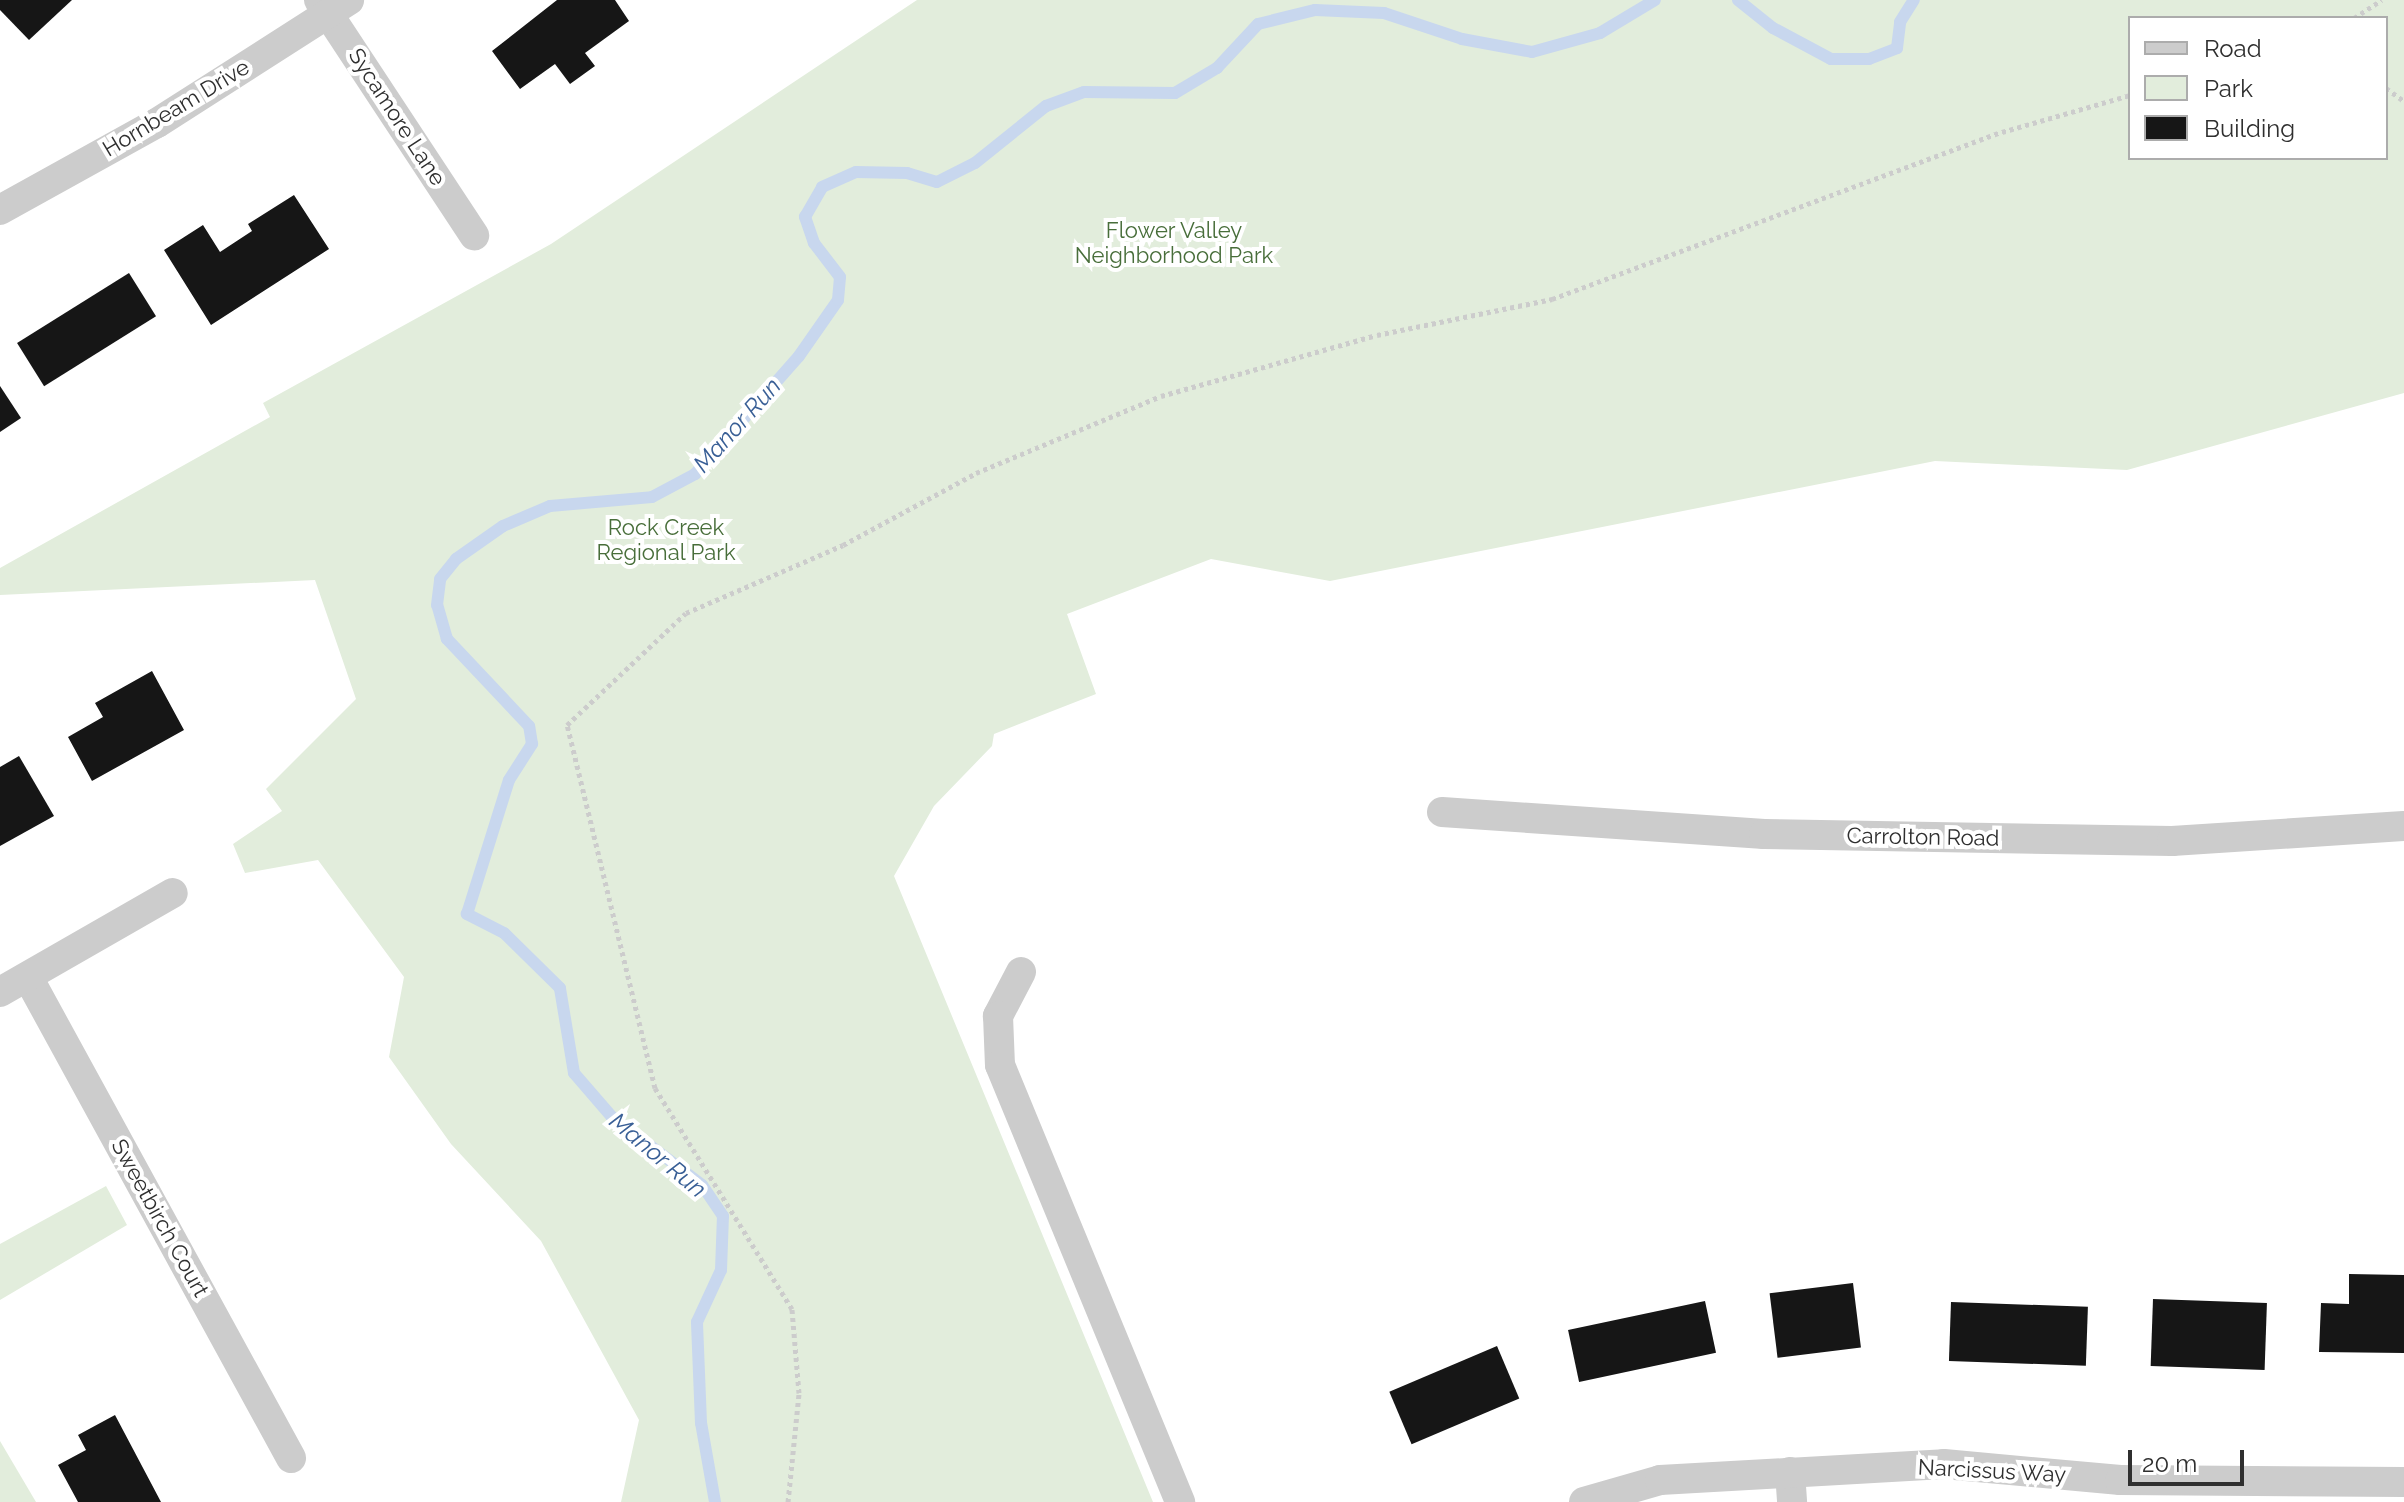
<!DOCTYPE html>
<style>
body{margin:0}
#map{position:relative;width:2404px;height:1502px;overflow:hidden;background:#fff;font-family:Raleway,sans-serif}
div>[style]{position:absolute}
.green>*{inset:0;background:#e2eddc}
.stream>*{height:12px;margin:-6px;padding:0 6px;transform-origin:6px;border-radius:6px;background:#c8d7ee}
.building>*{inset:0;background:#161616;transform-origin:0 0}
.path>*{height:5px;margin-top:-2.5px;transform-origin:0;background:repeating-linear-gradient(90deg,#ccc 0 4px,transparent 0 8px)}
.minor>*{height:30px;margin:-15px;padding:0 15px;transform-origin:15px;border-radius:15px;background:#ccc}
span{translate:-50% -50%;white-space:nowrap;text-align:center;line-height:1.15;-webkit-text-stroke:8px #fff;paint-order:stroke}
.street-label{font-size:22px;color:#2f2f2f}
.park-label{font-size:22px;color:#486e3a}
.water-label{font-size:24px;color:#395f96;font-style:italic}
.legend{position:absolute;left:2128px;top:16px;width:260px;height:144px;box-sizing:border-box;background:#fff;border:2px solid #acacac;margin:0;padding:10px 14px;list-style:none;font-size:24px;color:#2f2f2f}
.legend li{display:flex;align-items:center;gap:16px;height:40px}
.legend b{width:40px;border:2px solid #acacac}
.scale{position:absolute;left:2128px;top:1450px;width:116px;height:36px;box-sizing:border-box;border:4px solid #2f2f2f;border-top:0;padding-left:10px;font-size:24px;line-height:28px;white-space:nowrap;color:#2f2f2f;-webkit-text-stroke:6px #fff;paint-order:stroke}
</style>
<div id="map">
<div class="green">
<div style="clip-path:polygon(evenodd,917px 0,2404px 0,2404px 393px,2127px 470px,1935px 461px,1330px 581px,1211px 559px,1067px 614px,1096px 694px,994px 734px,992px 746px,934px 806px,894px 876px,1153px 1502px,621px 1502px,639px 1420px,541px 1241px,451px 1144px,389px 1057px,404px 977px,318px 860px,245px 873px,233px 844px,282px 811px,266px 789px,356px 699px,315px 580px,0 595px,0 568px,270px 417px,263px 403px,551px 244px,917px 0,2130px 18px,2386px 18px,2386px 158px,2130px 158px,2130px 18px)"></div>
<div style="clip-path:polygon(106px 1186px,127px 1225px,0 1300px,0 1244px)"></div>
<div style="clip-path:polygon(0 1441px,36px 1502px,0 1502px)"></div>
</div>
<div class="stream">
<div style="left:1738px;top:0;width:45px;rotate:38.7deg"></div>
<div style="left:1773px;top:28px;width:66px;rotate:28.1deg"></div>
<div style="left:1831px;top:59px;width:38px"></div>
<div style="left:1869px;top:59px;width:30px;rotate:-21deg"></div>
<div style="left:1897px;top:48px;width:26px;rotate:-83deg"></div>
<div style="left:1900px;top:22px;width:26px;rotate:-58deg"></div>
<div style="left:715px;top:1502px;width:80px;rotate:-100deg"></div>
<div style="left:701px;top:1423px;width:101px;rotate:-92.3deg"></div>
<div style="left:697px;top:1322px;width:57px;rotate:-65.2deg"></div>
<div style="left:721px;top:1270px;width:54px;rotate:-87.9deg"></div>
<div style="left:723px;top:1216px;width:37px;rotate:-124deg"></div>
<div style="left:702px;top:1185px;width:113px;rotate:-142.9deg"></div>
<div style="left:612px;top:1117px;width:58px;rotate:-130.8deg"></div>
<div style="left:574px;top:1073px;width:86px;rotate:-99.4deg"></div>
<div style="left:560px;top:988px;width:78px;rotate:-135.5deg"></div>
<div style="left:504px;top:933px;width:42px;rotate:-152.8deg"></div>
<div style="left:467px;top:914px;width:140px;rotate:-72.6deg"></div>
<div style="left:509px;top:780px;width:43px;rotate:-57.4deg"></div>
<div style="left:532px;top:744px;width:18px;rotate:-99deg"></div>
<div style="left:529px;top:726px;width:120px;rotate:-133.3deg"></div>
<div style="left:447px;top:639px;width:35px;rotate:-106deg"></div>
<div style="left:437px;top:605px;width:26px;rotate:-83deg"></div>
<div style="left:440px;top:579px;width:26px;rotate:-51deg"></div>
<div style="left:456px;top:559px;width:57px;rotate:-35.1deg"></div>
<div style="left:503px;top:526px;width:51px;rotate:-23.1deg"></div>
<div style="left:550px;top:506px;width:102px;rotate:-5deg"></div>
<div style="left:652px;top:497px;width:49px;rotate:-28.1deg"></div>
<div style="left:695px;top:474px;width:157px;rotate:-48.6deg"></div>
<div style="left:799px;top:356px;width:68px;rotate:-55.1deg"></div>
<div style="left:838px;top:300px;width:23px;rotate:-85deg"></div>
<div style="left:840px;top:277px;width:43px;rotate:-127.4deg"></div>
<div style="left:814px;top:243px;width:28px;rotate:-109deg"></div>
<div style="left:805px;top:217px;width:34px;rotate:-60deg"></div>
<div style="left:822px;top:187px;width:37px;rotate:-24deg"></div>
<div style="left:856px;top:172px;width:51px;rotate:1.1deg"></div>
<div style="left:907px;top:173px;width:31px;rotate:17deg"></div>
<div style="left:937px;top:182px;width:42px;rotate:-26.6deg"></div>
<div style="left:975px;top:163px;width:91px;rotate:-38.8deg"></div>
<div style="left:1046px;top:106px;width:40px;rotate:-20.2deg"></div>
<div style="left:1084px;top:92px;width:91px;rotate:0.6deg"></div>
<div style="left:1175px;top:93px;width:49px;rotate:-30.8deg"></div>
<div style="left:1217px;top:68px;width:60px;rotate:-47deg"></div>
<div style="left:1258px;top:24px;width:59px;rotate:-13.8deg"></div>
<div style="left:1315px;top:10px;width:69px;rotate:2.5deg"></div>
<div style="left:1384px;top:13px;width:82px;rotate:18.4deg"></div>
<div style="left:1462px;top:39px;width:71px;rotate:10.5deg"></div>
<div style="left:1532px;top:52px;width:71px;rotate:-15.6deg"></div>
<div style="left:1600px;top:33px;width:64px;rotate:-31deg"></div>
</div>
<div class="building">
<div style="clip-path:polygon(0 0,72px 0,29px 40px,0 10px)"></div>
<div style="clip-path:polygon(557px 0,615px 0,629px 21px,585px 53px,595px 66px,570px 84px,555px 64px,520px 89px,492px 51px)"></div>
<div style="clip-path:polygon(294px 195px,329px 249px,211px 325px,164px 250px,203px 225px,220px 252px,252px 231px,248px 224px)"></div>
<div style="left:129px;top:273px;width:51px;height:132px;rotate:58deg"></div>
<div style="clip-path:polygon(0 386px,21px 418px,0 432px)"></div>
<div style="clip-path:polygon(152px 671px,184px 730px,92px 781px,68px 737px,103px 717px,95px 703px)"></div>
<div style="clip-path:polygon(19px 756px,54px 816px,0 846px,0 767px)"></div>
<div style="clip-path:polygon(2349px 1274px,2404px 1275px,2404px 1353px,2319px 1352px,2321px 1303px,2349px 1304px)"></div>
<div style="left:1853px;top:1283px;width:65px;height:84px;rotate:83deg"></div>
<div style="left:2153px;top:1299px;width:114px;height:67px;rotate:2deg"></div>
<div style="left:1705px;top:1301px;width:53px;height:140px;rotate:78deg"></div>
<div style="left:1951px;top:1302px;width:137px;height:59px;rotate:2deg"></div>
<div style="left:1497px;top:1346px;width:57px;height:117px;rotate:67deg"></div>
<div style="clip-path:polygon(115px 1415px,161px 1502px,78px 1502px,58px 1465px,86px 1450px,78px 1435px)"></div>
</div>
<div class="path">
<div style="left:2354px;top:18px;width:33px;rotate:-33deg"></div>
<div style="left:2386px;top:88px;width:22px;rotate:36deg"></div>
<div style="left:788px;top:1502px;width:110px;rotate:-84.2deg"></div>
<div style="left:799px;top:1393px;width:84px;rotate:-94.8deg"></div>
<div style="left:792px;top:1309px;width:260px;rotate:-121.8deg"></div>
<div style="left:655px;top:1088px;width:374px;rotate:-103.6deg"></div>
<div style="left:567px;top:725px;width:163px;rotate:-43.3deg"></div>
<div style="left:686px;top:613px;width:171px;rotate:-23.4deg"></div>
<div style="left:843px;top:545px;width:151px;rotate:-28.4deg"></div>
<div style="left:976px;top:473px;width:200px;rotate:-22.6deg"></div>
<div style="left:1161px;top:396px;width:224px;rotate:-15.8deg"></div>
<div style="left:1377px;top:335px;width:179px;rotate:-11.6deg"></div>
<div style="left:1552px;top:299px;width:480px;rotate:-20.4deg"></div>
<div style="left:2002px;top:132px;width:133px;rotate:-16.1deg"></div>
</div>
<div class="minor">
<div style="left:319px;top:0;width:282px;rotate:56.6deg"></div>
<div style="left:0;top:210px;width:179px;rotate:-29deg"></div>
<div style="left:157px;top:123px;width:228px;rotate:-32.6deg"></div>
<div style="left:1442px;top:812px;width:323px;rotate:3.9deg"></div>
<div style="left:1764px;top:834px;width:408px;rotate:1deg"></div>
<div style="left:2172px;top:841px;width:232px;rotate:-3.7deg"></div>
<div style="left:1021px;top:972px;width:50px;rotate:117.6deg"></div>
<div style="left:998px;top:1016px;width:49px;rotate:87.7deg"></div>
<div style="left:1000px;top:1065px;width:473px;rotate:67.6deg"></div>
<div style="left:29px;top:979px;width:546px;rotate:61.32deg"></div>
<div style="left:0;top:992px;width:199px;rotate:-29.8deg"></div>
<div style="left:1790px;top:1472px;width:30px;rotate:86deg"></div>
<div style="left:1584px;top:1502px;width:79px;rotate:-16.1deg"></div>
<div style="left:1660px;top:1480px;width:284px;rotate:-3.2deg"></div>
<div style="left:1944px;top:1464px;width:177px;rotate:5.2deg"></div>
<div style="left:2120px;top:1480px;width:284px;rotate:0.4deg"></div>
</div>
<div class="street-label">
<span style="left:176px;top:108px;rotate:-31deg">Hornbeam Drive</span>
<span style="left:397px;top:117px;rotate:57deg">Sycamore Lane</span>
<span style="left:1923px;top:837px;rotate:1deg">Carrolton Road</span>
<span style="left:160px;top:1218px;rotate:61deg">Sweetbirch Court</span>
<span style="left:1992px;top:1471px;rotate:3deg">Narcissus Way</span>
</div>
<div class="park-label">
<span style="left:1174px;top:243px">Flower Valley<br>Neighborhood Park</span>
<span style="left:666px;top:540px">Rock Creek<br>Regional Park</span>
</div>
<div class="water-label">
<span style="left:737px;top:425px;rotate:-48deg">Manor Run</span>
<span style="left:658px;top:1155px;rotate:40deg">Manor Run</span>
</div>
<ul class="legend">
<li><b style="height:10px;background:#ccc"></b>Road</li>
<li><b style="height:22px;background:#e2eddc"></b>Park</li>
<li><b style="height:22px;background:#161616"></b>Building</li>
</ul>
<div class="scale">20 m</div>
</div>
